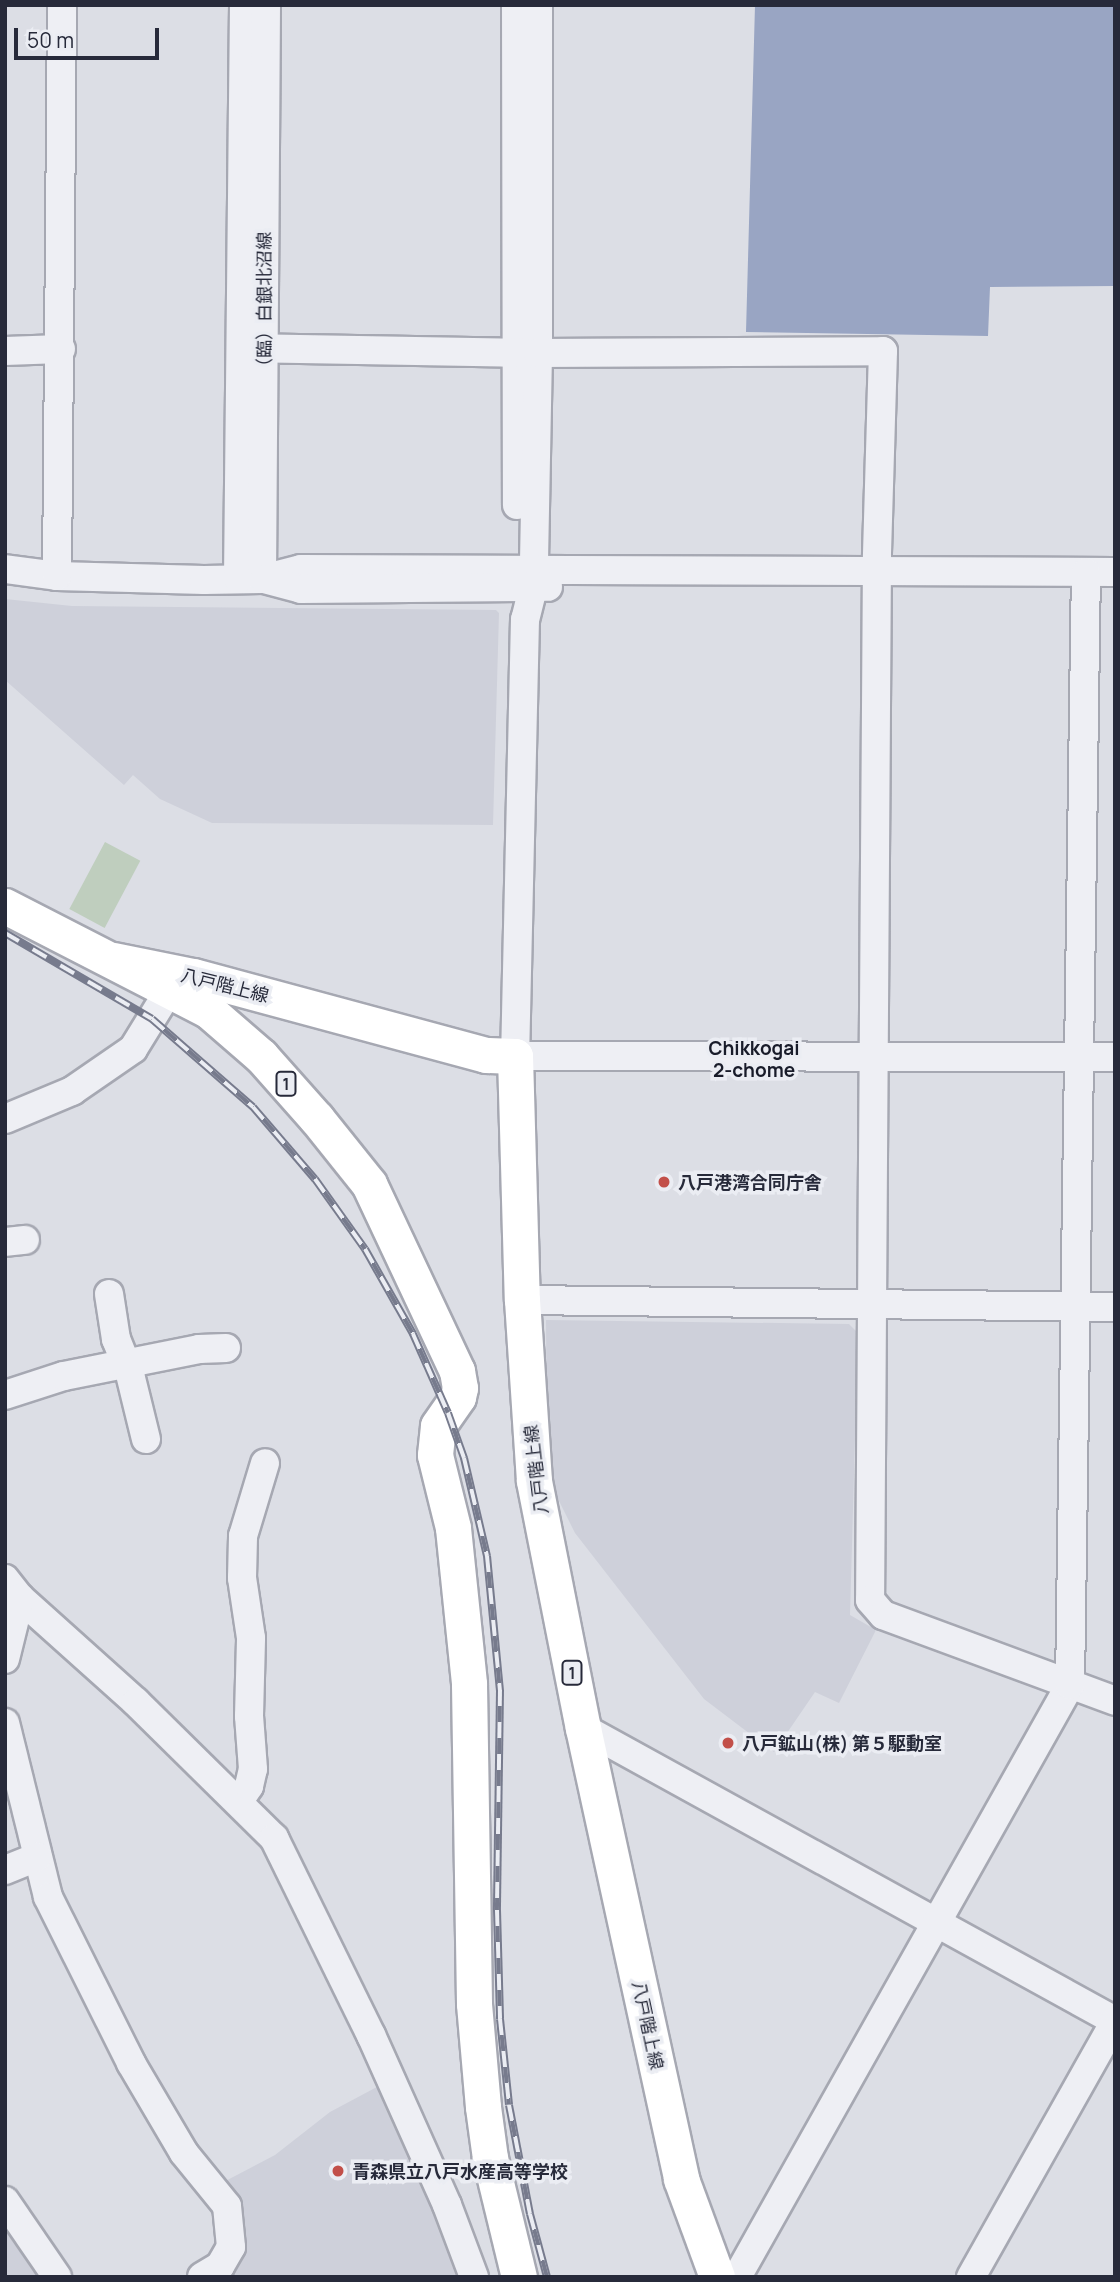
<!DOCTYPE html>
<meta charset="utf-8">
<style>
body{margin:0}
#map{position:relative;width:1120px;height:2282px;overflow:hidden;background:#dcdee5;font-family:Manrope,"Noto Sans JP",sans-serif}
div>[style]{position:absolute}
.built>*{inset:0;background:#ced0da}
.green>*{inset:0;background:#bfcebe;transform-origin:0 0}
.water>*{inset:0;background:#99a5c3}
.roads{filter:drop-shadow(2px 0 #a6a8b2) drop-shadow(-2px 0 #a6a8b2) drop-shadow(0 2px #a6a8b2) drop-shadow(0 -2px #a6a8b2)}
.minor>*{height:28px;margin:-14px;padding:0 14px;transform-origin:14px;border-radius:14px;background:#eeeff4}
.major>*{height:35px;margin:-17.5px;padding:0 17.5px;transform-origin:17.5px;border-radius:17.5px;background:#fff}
.rail>*{height:8px;margin-top:-4px;transform-origin:0;background:repeating-linear-gradient(90deg,#ebedf3 0 16px,#777b8d 0 32px);box-sizing:border-box;border-block:2px solid #777b8d}
.dots>*{width:19px;height:19px;translate:-50% -50%;box-sizing:border-box;border:4px solid #ebedf3;border-radius:50%}
span{translate:-50% -50%;white-space:nowrap;text-align:center;line-height:1.15;-webkit-text-stroke:7px #ebedf3;paint-order:stroke}
.shield-label span{padding:2px 5px;background:#ebedf3;border:2px solid;border-radius:5px;-webkit-text-stroke-width:0}
.shield-label{font-size:16px;color:#272a3a;font-weight:700}
.street-label{font-size:18px;color:#272a3a}
.poi-label{font-size:18px;color:#272a3a;font-weight:700}
.left{translate:0 -50%;text-align:left}
.neighbourhood-label{font-size:19px;color:#191c2a;font-weight:700}
.frame{position:absolute;inset:0;border:7px solid #272a3a;pointer-events:none}
.scale{position:absolute;left:14px;top:28px;width:145px;height:32px;box-sizing:border-box;border:4px solid #272a3a;border-top:0;padding-left:9px;font-size:21px;line-height:24px;white-space:nowrap;color:#272a3a;-webkit-text-stroke:5px #ebedf3;paint-order:stroke}
</style>
<div id="map">
<div class="built">
<div style="clip-path:polygon(5px 599px,72px 606px,496px 610px,499px 613px,493px 825px,212px 823px,160px 799px,133px 775px,124px 785px,5px 680px)"></div>
<div style="clip-path:polygon(546px 1320px,849px 1324px,858px 1333px,850px 1615px,876px 1630px,839px 1703px,815px 1692px,774px 1752px,704px 1699px,575px 1533px,551px 1485px,547px 1484px)"></div>
<div style="clip-path:polygon(390px 2080px,474px 2277px,202px 2277px,220px 2266px,214px 2187px,275px 2155px,330px 2112px)"></div>
<div style="clip-path:polygon(5px 2201px,57px 2277px,5px 2277px)"></div>
</div>
<div class="green">
<div style="left:105px;top:842px;width:40px;height:76px;rotate:28deg"></div>
</div>
<div class="water">
<div style="clip-path:polygon(755px 5px,1115px 5px,1115px 286px,990px 287px,988px 336px,746px 332px)"></div>
</div>
<div class="roads">
<div class="minor">
<div style="left:516px;top:5px;width:500px;rotate:89.89deg"></div>
<div style="left:538px;top:5px;width:348px;rotate:90deg"></div>
<div style="left:538px;top:353px;width:217px;rotate:91.1deg"></div>
<div style="left:534px;top:570px;width:18px;rotate:93deg"></div>
<div style="left:533px;top:588px;width:32px;rotate:104deg"></div>
<div style="left:525px;top:619px;width:437px;rotate:91.3deg"></div>
<div style="left:515px;top:1056px;width:600px;rotate:0.1deg"></div>
<div style="left:242px;top:348px;width:296px;rotate:1deg"></div>
<div style="left:538px;top:353px;width:345px;rotate:-0.3deg"></div>
<div style="left:883px;top:351px;width:206px;rotate:91.7deg"></div>
<div style="left:877px;top:557px;width:1043px;rotate:90.38deg"></div>
<div style="left:870px;top:1600px;width:20px;rotate:49deg"></div>
<div style="left:883px;top:1615px;width:247px;rotate:20.3deg"></div>
<div style="left:5px;top:351px;width:56px;rotate:-2deg"></div>
<div style="left:5px;top:569px;width:52px;rotate:7.7deg"></div>
<div style="left:57px;top:576px;width:147px;rotate:1.6deg"></div>
<div style="left:204px;top:580px;width:58px;rotate:-1deg"></div>
<div style="left:262px;top:579px;width:40px;rotate:-14.4deg"></div>
<div style="left:301px;top:569px;width:814px;rotate:0.21deg"></div>
<div style="left:57px;top:576px;width:571px;rotate:-89.5deg"></div>
<div style="left:238px;top:579px;width:574px;rotate:-89.4deg"></div>
<div style="left:262px;top:579px;width:574px;rotate:-89.6deg"></div>
<div style="left:264px;top:579px;width:38px;rotate:15deg"></div>
<div style="left:301px;top:589px;width:247px;rotate:-0.5deg"></div>
<div style="left:5px;top:1119px;width:73px;rotate:-22.7deg"></div>
<div style="left:72px;top:1091px;width:74px;rotate:-34.5deg"></div>
<div style="left:133px;top:1049px;width:70px;rotate:-58.3deg"></div>
<div style="left:5px;top:1242px;width:20px;rotate:-6deg"></div>
<div style="left:109px;top:1294px;width:46px;rotate:81.2deg"></div>
<div style="left:116px;top:1339px;width:38px;rotate:68deg"></div>
<div style="left:130px;top:1374px;width:67px;rotate:76.2deg"></div>
<div style="left:522px;top:1300px;width:593px;rotate:0.68deg"></div>
<div style="left:5px;top:1395px;width:62px;rotate:-17.9deg"></div>
<div style="left:64px;top:1376px;width:138px;rotate:-11.3deg"></div>
<div style="left:199px;top:1349px;width:27px;rotate:-2deg"></div>
<div style="left:5px;top:1579px;width:24px;rotate:52deg"></div>
<div style="left:20px;top:1598px;width:156px;rotate:41.9deg"></div>
<div style="left:136px;top:1702px;width:194px;rotate:44.6deg"></div>
<div style="left:274px;top:1838px;width:220px;rotate:63.8deg"></div>
<div style="left:371px;top:2035px;width:186px;rotate:65.9deg"></div>
<div style="left:447px;top:2205px;width:77px;rotate:69.4deg"></div>
<div style="left:5px;top:1659px;width:63px;rotate:-76.2deg"></div>
<div style="left:5px;top:1723px;width:179px;rotate:76.1deg"></div>
<div style="left:48px;top:1897px;width:186px;rotate:63.4deg"></div>
<div style="left:131px;top:2063px;width:104px;rotate:59.5deg"></div>
<div style="left:184px;top:2153px;width:68px;rotate:50.9deg"></div>
<div style="left:227px;top:2206px;width:41px;rotate:84.4deg"></div>
<div style="left:231px;top:2247px;width:22px;rotate:120deg"></div>
<div style="left:220px;top:2266px;width:21px;rotate:149deg"></div>
<div style="left:583px;top:1728px;width:607px;rotate:28.84deg"></div>
<div style="left:239px;top:1801px;width:18px;rotate:-56deg"></div>
<div style="left:249px;top:1786px;width:17px;rotate:-77deg"></div>
<div style="left:253px;top:1769px;width:53px;rotate:-94.3deg"></div>
<div style="left:249px;top:1716px;width:78px;rotate:-88.5deg"></div>
<div style="left:251px;top:1638px;width:61px;rotate:-98.5deg"></div>
<div style="left:242px;top:1578px;width:42px;rotate:-88.6deg"></div>
<div style="left:243px;top:1536px;width:76px;rotate:-73.2deg"></div>
<div style="left:5px;top:1870px;width:35px;rotate:-22deg"></div>
<div style="left:5px;top:2201px;width:92px;rotate:55.6deg"></div>
<div style="left:737px;top:2277px;width:679px;rotate:-60.64deg"></div>
<div style="left:1070px;top:1685px;width:1113px;rotate:-89.18deg"></div>
<div style="left:971px;top:2277px;width:294px;rotate:-60.6deg"></div>
</div>
<div class="major">
<div style="left:5px;top:906px;width:229px;rotate:27.2deg"></div>
<div style="left:209px;top:1011px;width:69px;rotate:40.9deg"></div>
<div style="left:261px;top:1056px;width:84px;rotate:48.4deg"></div>
<div style="left:317px;top:1119px;width:83px;rotate:51.3deg"></div>
<div style="left:369px;top:1184px;width:207px;rotate:64.8deg"></div>
<div style="left:457px;top:1371px;width:17px;rotate:80deg"></div>
<div style="left:460px;top:1388px;width:9px;rotate:103deg"></div>
<div style="left:458px;top:1397px;width:35px;rotate:125deg"></div>
<div style="left:438px;top:1426px;width:29px;rotate:96deg"></div>
<div style="left:435px;top:1455px;width:75px;rotate:76.1deg"></div>
<div style="left:453px;top:1528px;width:157px;rotate:84.1deg"></div>
<div style="left:469px;top:1684px;width:320px;rotate:89.1deg"></div>
<div style="left:474px;top:2004px;width:103px;rotate:85deg"></div>
<div style="left:483px;top:2107px;width:51px;rotate:82.2deg"></div>
<div style="left:490px;top:2158px;width:122px;rotate:76.3deg"></div>
<div style="left:113px;top:960px;width:82px;rotate:11.3deg"></div>
<div style="left:193px;top:976px;width:303px;rotate:15.1deg"></div>
<div style="left:486px;top:1055px;width:29px;rotate:2deg"></div>
<div style="left:515px;top:1056px;width:244px;rotate:88.4deg"></div>
<div style="left:522px;top:1300px;width:181px;rotate:86.2deg"></div>
<div style="left:534px;top:1481px;width:252px;rotate:78.8deg"></div>
<div style="left:583px;top:1728px;width:462px;rotate:77.7deg"></div>
<div style="left:681px;top:2179px;width:104px;rotate:69.8deg"></div>
</div>
</div>
<div class="rail">
<div style="left:5px;top:933px;width:170px;rotate:30.3deg"></div>
<div style="left:152px;top:1019px;width:134px;rotate:41.1deg"></div>
<div style="left:253px;top:1107px;width:95px;rotate:49.3deg"></div>
<div style="left:315px;top:1179px;width:86px;rotate:54.5deg"></div>
<div style="left:365px;top:1249px;width:98px;rotate:60.5deg"></div>
<div style="left:413px;top:1334px;width:86px;rotate:66.1deg"></div>
<div style="left:448px;top:1413px;width:48px;rotate:70.4deg"></div>
<div style="left:464px;top:1458px;width:101px;rotate:76.8deg"></div>
<div style="left:487px;top:1556px;width:135px;rotate:84.5deg"></div>
<div style="left:500px;top:1690px;width:220px;rotate:90.8deg"></div>
<div style="left:497px;top:1910px;width:109px;rotate:88.4deg"></div>
<div style="left:500px;top:2019px;width:86px;rotate:84deg"></div>
<div style="left:509px;top:2105px;width:111px;rotate:79.1deg"></div>
<div style="left:530px;top:2214px;width:65px;rotate:74.9deg"></div>
</div>
<div class="dots">
<div style="left:664px;top:1182px;background:#c24f49"></div>
<div style="left:728px;top:1743px;background:#c24f49"></div>
<div style="left:338px;top:2171px;background:#c24f49"></div>
</div>
<div class="shield-label">
<span style="left:286px;top:1084px">1</span>
<span style="left:572px;top:1673px">1</span>
</div>
<div class="street-label">
<span style="left:264px;top:304px;rotate:-90deg">（臨）白銀北沼線</span>
<span style="left:225px;top:985px;rotate:14deg">八戸階上線</span>
<span style="left:536px;top:1470px;rotate:-97deg">八戸階上線</span>
<span style="left:648px;top:2025px;rotate:78deg">八戸階上線</span>
</div>
<div class="poi-label">
<span class="left" style="left:678px;top:1182px">八戸港湾合同庁舎</span>
<span class="left" style="left:742px;top:1743px">八戸鉱山(株) 第５駆動室</span>
<span class="left" style="left:352px;top:2171px">青森県立八戸水産高等学校</span>
</div>
<div class="neighbourhood-label">
<span style="left:754px;top:1060px">Chikkogai<br>2-chome</span>
</div>
<div class="frame"></div>
<div class="scale">50 m</div>
</div>
